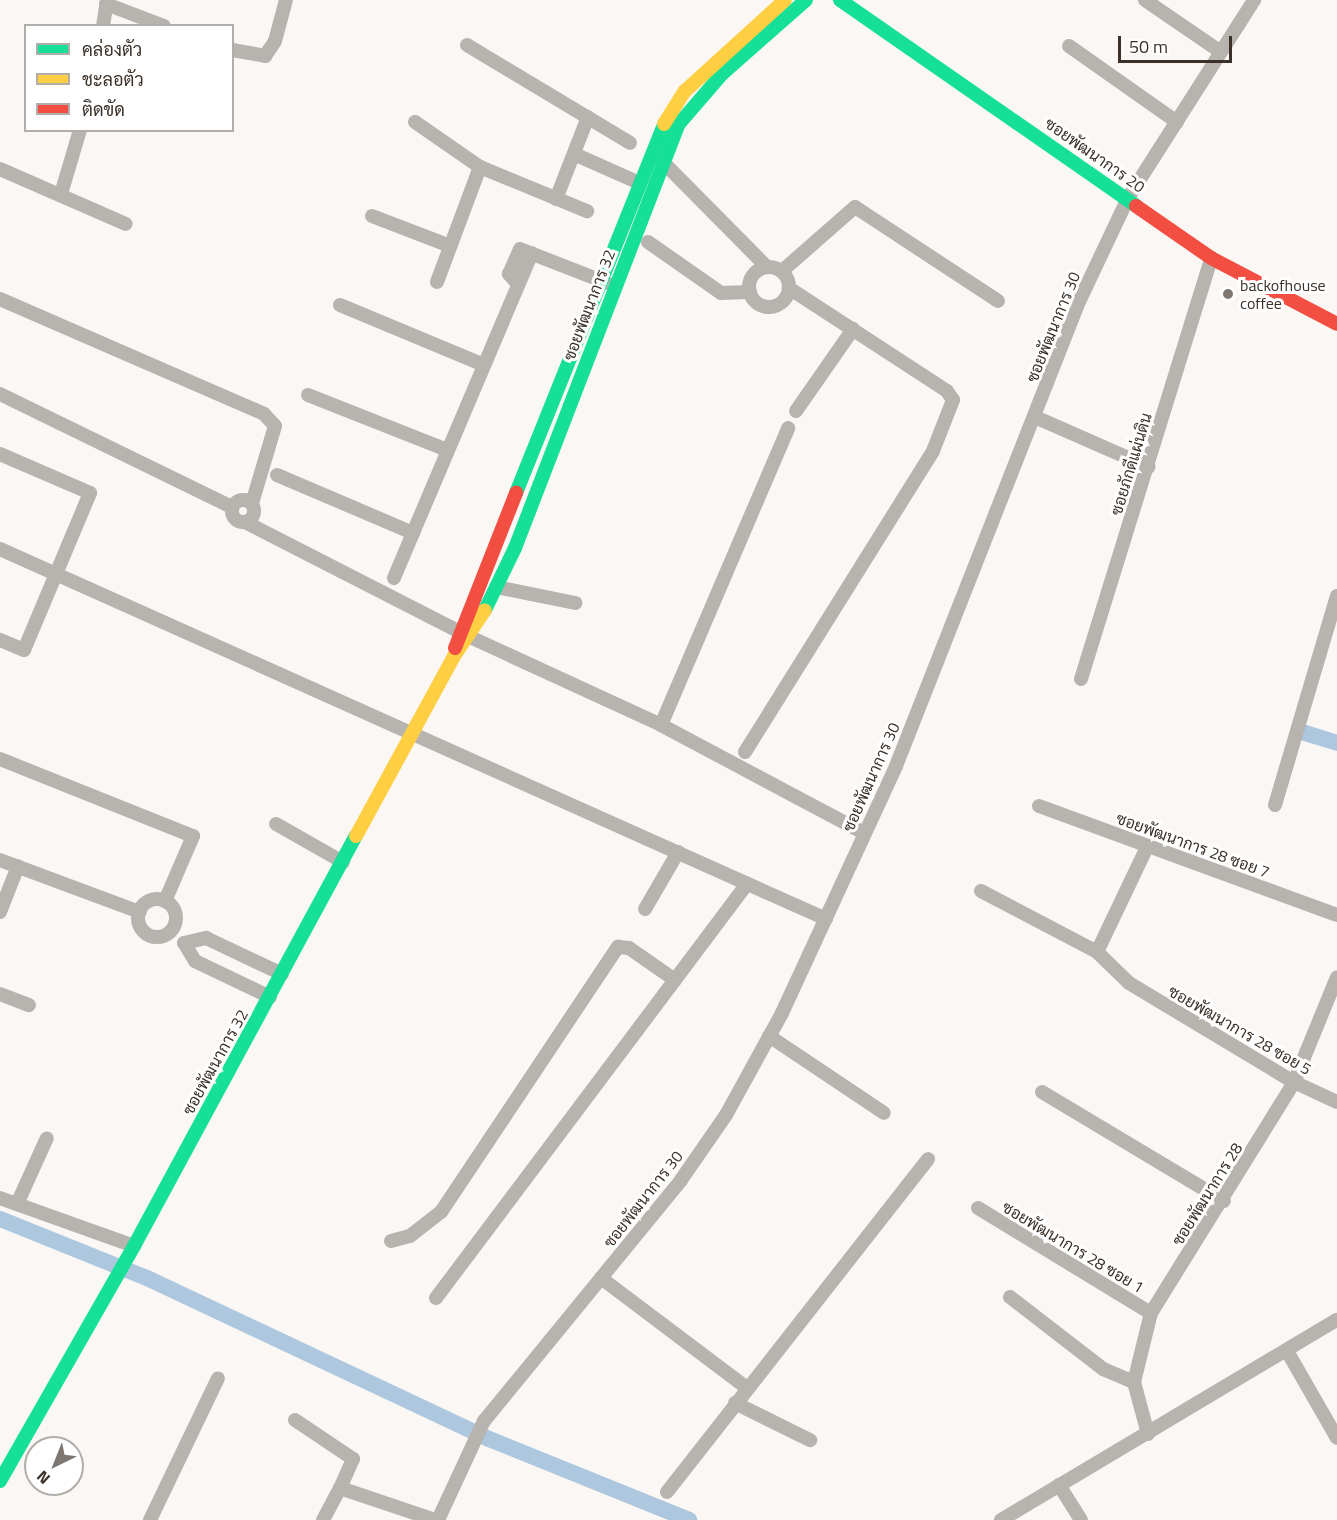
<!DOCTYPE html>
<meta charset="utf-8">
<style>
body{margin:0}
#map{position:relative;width:1337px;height:1520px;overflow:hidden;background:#faf7f5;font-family:"Titillium Web",Sarabun,sans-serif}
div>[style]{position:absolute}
.canal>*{height:16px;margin:-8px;padding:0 8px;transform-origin:8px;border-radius:8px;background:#acc7de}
.street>*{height:14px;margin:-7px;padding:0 7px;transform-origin:7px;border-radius:7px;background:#b7b3ae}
.street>.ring{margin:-7px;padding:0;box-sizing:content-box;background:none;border:14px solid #b7b3ae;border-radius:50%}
.fast>*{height:14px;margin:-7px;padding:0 7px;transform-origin:7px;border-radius:7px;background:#16e098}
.slow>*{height:14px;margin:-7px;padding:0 7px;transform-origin:7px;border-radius:7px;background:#ffcf43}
.jam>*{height:14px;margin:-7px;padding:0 7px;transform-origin:7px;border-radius:7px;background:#f24e42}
.dots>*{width:16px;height:16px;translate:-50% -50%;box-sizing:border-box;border:3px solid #fff;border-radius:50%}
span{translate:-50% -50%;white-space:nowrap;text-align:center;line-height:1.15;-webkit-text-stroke:6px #fff;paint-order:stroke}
.street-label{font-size:16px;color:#3b3129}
.poi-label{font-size:16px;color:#3b3129}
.left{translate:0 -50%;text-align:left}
.legend{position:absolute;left:24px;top:24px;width:210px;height:108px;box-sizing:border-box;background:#fff;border:2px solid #b1ada9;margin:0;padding:8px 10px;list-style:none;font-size:18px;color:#3b3129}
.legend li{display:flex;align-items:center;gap:12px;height:30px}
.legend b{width:30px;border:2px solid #b1ada9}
.north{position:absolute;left:24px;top:1436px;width:60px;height:60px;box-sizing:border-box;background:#fff;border:2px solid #b1ada9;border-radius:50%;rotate:223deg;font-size:16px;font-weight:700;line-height:24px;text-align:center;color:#3b3129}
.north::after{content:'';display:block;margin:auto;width:21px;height:27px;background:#7e7670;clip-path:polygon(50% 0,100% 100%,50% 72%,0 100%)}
.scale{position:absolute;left:1118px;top:36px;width:114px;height:27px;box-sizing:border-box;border:3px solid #3b3129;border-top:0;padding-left:8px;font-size:18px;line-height:21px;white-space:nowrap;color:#3b3129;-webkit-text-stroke:4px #fff;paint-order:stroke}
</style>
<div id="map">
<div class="canal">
<div style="left:1305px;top:733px;width:34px;rotate:17deg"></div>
<div style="left:0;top:1219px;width:158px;rotate:21.9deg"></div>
<div style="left:147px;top:1278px;width:378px;rotate:25.2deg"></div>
<div style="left:489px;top:1439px;width:216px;rotate:22deg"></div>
</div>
<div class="street">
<div style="left:1145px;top:0;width:92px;rotate:34.4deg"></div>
<div style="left:106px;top:4px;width:62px;rotate:20.8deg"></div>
<div style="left:103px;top:26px;width:26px;rotate:-81deg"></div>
<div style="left:467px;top:45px;width:190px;rotate:31deg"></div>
<div style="left:1069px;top:46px;width:132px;rotate:35.1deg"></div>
<div style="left:232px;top:50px;width:34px;rotate:10deg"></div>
<div style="left:265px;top:56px;width:18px;rotate:-56deg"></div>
<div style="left:275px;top:41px;width:42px;rotate:-75deg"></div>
<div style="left:415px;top:122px;width:79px;rotate:34.7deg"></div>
<div style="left:480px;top:167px;width:116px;rotate:22.4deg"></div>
<div style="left:574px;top:154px;width:67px;rotate:23.9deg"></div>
<div style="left:662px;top:161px;width:146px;rotate:45.3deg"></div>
<div style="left:0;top:169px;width:137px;rotate:23.6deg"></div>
<div style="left:61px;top:194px;width:67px;rotate:-73.5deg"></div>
<div style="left:556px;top:199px;width:88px;rotate:-68.7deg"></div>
<div style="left:372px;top:216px;width:84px;rotate:21deg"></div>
<div style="left:648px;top:242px;width:89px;rotate:34.9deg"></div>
<div style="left:721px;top:293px;width:29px;rotate:-2deg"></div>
<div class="ring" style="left:749px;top:267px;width:26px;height:26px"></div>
<div style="left:782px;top:271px;width:97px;rotate:-41.2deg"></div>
<div style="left:855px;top:207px;width:171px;rotate:33.3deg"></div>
<div style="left:437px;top:282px;width:123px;rotate:-69.5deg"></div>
<div style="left:516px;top:282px;width:11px;rotate:-131deg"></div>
<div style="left:509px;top:274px;width:27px;rotate:-66deg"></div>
<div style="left:520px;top:249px;width:93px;rotate:21.3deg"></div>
<div style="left:0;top:299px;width:288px;rotate:23.5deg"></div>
<div style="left:264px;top:414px;width:16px;rotate:47deg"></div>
<div style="left:275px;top:426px;width:80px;rotate:106.6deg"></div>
<div style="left:340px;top:305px;width:154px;rotate:22.6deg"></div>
<div style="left:0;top:394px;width:258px;rotate:26deg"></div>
<div style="left:308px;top:395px;width:149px;rotate:21.6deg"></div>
<div style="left:796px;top:411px;width:100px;rotate:-55.2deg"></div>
<div style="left:1035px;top:417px;width:124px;rotate:23.7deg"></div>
<div style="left:0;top:454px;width:98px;rotate:23.4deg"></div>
<div style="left:90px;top:493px;width:170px;rotate:112.8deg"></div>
<div style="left:24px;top:650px;width:26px;rotate:-157deg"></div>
<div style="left:277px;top:475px;width:148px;rotate:23.1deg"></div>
<div style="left:413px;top:533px;width:49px;rotate:112.9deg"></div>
<div class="ring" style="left:232px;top:500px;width:8px;height:8px"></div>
<div style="left:245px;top:522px;width:253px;rotate:27.1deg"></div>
<div style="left:470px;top:637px;width:210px;rotate:24.7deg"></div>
<div style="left:661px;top:725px;width:230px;rotate:28deg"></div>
<div style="left:413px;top:533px;width:304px;rotate:-67deg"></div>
<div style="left:0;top:549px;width:905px;rotate:24.13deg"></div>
<div style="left:496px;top:587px;width:81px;rotate:11.4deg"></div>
<div style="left:1081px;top:679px;width:441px;rotate:-72.8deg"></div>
<div style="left:661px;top:725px;width:323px;rotate:-66.8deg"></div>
<div style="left:745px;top:752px;width:355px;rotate:-58deg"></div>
<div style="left:933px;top:451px;width:55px;rotate:-68.6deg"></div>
<div style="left:953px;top:400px;width:11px;rotate:-124deg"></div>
<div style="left:947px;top:391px;width:189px;rotate:-146.9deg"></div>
<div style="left:0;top:759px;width:208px;rotate:21.8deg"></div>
<div style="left:193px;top:836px;width:71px;rotate:113.3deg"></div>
<div style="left:1275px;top:805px;width:218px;rotate:-73.5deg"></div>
<div style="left:1039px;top:806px;width:317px;rotate:20.1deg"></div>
<div style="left:276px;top:824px;width:77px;rotate:29.6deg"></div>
<div style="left:0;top:860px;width:149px;rotate:20.4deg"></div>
<div style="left:981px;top:891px;width:131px;rotate:27.7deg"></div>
<div style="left:1097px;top:952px;width:45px;rotate:44.1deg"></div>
<div style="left:1129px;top:983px;width:192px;rotate:31deg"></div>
<div style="left:1294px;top:1082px;width:47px;rotate:24.9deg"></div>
<div class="ring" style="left:138px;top:899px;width:24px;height:24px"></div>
<div style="left:645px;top:909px;width:66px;rotate:-59.9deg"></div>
<div style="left:0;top:912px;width:49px;rotate:-68.6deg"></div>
<div style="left:1097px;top:952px;width:116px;rotate:-64.5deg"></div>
<div style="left:0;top:994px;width:31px;rotate:21deg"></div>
<div style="left:270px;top:997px;width:83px;rotate:-154.4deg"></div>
<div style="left:195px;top:961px;width:21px;rotate:-121deg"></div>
<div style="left:184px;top:943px;width:23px;rotate:-13deg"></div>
<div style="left:206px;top:938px;width:84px;rotate:25.3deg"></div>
<div style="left:769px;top:1036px;width:138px;rotate:33.8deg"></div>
<div style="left:1042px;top:1092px;width:212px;rotate:30.9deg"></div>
<div style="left:0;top:1198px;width:142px;rotate:19.7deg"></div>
<div style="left:17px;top:1204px;width:72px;rotate:-65.6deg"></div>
<div style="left:978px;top:1208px;width:202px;rotate:31.3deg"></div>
<div style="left:391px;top:1241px;width:20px;rotate:-15deg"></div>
<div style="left:410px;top:1236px;width:39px;rotate:-38deg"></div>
<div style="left:441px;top:1212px;width:319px;rotate:-56.3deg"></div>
<div style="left:618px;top:947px;width:11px;rotate:5deg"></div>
<div style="left:629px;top:948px;width:56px;rotate:34.8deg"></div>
<div style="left:601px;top:1278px;width:183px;rotate:37deg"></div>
<div style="left:1010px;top:1297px;width:118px;rotate:37.7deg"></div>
<div style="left:1103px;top:1369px;width:34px;rotate:23deg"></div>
<div style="left:436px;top:1298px;width:518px;rotate:-53.09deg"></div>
<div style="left:1287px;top:1351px;width:100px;rotate:60.1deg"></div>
<div style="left:735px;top:1403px;width:84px;rotate:26.3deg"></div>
<div style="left:295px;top:1420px;width:70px;rotate:33.9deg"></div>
<div style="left:353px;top:1459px;width:32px;rotate:114deg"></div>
<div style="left:340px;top:1488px;width:100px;rotate:18.6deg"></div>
<div style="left:1148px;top:1434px;width:54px;rotate:-105.1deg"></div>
<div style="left:1134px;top:1382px;width:71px;rotate:-76.2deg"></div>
<div style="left:1151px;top:1313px;width:272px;rotate:-58.2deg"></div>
<div style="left:1294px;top:1082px;width:113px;rotate:-67.7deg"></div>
<div style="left:1059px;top:1485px;width:41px;rotate:57.8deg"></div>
<div style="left:667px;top:1492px;width:423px;rotate:-51.9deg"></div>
<div style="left:150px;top:1520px;width:157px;rotate:-64.4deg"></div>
<div style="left:323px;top:1520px;width:36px;rotate:-62deg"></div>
<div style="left:438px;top:1520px;width:109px;rotate:-65.1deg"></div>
<div style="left:484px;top:1421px;width:311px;rotate:-50.7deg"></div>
<div style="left:681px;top:1180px;width:79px;rotate:-55.3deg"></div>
<div style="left:726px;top:1115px;width:116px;rotate:-61.2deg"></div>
<div style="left:782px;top:1013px;width:272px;rotate:-65.2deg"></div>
<div style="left:896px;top:766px;width:494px;rotate:-68.5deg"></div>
<div style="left:1077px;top:306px;width:119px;rotate:-64.7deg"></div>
<div style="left:1128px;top:198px;width:235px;rotate:-57.5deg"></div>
<div style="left:1001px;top:1520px;width:391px;rotate:-30.8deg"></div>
</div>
<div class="fast">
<div style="left:840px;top:0;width:361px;rotate:34.8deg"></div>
<div style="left:516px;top:493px;width:398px;rotate:-68.1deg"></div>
<div style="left:485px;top:610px;width:69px;rotate:-64.2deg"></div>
<div style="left:515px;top:548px;width:453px;rotate:-68.9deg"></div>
<div style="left:678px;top:125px;width:67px;rotate:-49.2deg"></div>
<div style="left:722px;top:74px;width:112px;rotate:-41.4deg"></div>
<div style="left:0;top:1481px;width:271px;rotate:-60.3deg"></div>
<div style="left:134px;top:1246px;width:466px;rotate:-61.6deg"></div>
</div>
<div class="slow">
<div style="left:664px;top:124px;width:39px;rotate:-58deg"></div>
<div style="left:685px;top:91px;width:135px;rotate:-42.3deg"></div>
<div style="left:356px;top:836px;width:205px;rotate:-61.4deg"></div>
<div style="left:454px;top:656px;width:55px;rotate:-56deg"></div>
</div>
<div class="jam">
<div style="left:1136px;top:206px;width:91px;rotate:34.7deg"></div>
<div style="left:1211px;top:258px;width:142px;rotate:27.6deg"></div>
<div style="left:455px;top:648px;width:167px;rotate:-68.5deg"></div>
</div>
<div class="dots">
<div style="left:1228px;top:294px;background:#7e7670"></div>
</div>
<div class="street-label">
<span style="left:1095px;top:155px;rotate:35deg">ซอยพัฒนาการ 20</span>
<span style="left:589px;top:305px;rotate:-69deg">ซอยพัฒนาการ 32</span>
<span style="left:1053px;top:327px;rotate:-68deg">ซอยพัฒนาการ 30</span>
<span style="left:1131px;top:464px;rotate:-73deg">ซอยภักดีแผ่นดิน</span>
<span style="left:871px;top:777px;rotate:-66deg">ซอยพัฒนาการ 30</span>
<span style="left:1193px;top:845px;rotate:20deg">ซอยพัฒนาการ 28 ซอย 7</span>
<span style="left:1240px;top:1030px;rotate:30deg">ซอยพัฒนาการ 28 ซอย 5</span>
<span style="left:215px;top:1062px;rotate:-61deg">ซอยพัฒนาการ 32</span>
<span style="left:1207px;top:1194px;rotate:-58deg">ซอยพัฒนาการ 28</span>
<span style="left:643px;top:1199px;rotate:-52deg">ซอยพัฒนาการ 30</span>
<span style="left:1073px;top:1247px;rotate:31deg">ซอยพัฒนาการ 28 ซอย 1</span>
</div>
<div class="poi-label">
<span class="left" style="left:1240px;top:294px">backofhouse<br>coffee</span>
</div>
<ul class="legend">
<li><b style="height:8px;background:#16e098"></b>คล่องตัว</li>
<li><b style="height:8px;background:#ffcf43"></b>ชะลอตัว</li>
<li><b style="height:8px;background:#f24e42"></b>ติดขัด</li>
</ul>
<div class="north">N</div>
<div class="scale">50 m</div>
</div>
